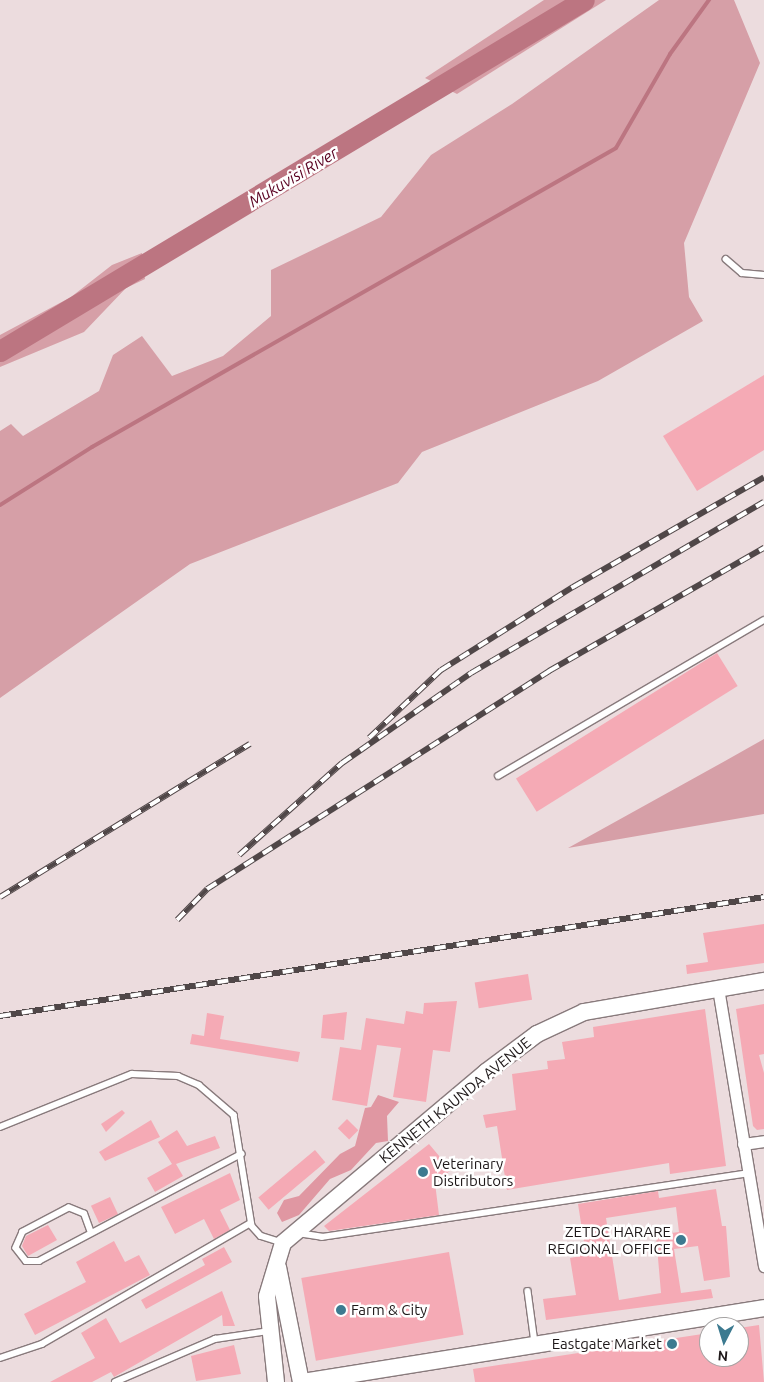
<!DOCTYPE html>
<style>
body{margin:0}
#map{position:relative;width:764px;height:1382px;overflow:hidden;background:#ecdcde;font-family:Ubuntu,sans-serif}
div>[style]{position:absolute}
.green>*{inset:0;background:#d69fa7}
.forest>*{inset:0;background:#e097a2}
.stream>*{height:4px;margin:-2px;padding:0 2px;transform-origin:2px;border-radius:2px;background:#bc7581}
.river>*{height:21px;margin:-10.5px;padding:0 10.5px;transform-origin:10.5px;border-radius:10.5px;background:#bc7581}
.building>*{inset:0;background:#f5aab5;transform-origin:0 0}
.roads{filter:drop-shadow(1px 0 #887a7c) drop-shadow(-1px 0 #887a7c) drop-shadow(0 1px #887a7c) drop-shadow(0 -1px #887a7c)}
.service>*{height:5.5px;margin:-2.75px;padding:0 2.75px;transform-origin:2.75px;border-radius:2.75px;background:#fff}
.minor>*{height:11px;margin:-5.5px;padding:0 5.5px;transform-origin:5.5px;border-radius:5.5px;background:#fff}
.secondary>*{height:16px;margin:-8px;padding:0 8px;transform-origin:8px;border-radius:8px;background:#fff}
.rail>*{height:5.5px;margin-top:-2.75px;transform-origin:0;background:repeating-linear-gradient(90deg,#fff 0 11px,#504748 0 22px);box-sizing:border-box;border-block:1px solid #504748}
.dots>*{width:14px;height:14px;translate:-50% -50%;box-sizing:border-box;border:2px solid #fff;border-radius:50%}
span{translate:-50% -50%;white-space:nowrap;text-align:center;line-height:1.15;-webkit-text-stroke:5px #fff;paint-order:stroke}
.street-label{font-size:15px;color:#1e1819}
.poi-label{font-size:15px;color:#1e1819}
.left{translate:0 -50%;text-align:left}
.right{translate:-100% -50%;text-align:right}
.water-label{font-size:16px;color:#590020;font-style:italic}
.north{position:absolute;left:699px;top:1317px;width:50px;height:50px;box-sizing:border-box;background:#fff;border:1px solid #a5a3a3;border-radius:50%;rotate:185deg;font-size:14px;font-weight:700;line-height:20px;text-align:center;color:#1e1819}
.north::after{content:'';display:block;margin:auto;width:18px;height:22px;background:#3c7a90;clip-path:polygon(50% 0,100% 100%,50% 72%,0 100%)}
</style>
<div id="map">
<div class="green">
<div style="clip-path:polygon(544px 0,606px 0,457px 94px,425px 78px)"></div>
<div style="clip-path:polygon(659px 0,734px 0,760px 63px,684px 243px,689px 297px,703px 321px,598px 381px,422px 452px,398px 483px,190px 564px,0 698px,0 431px,11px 424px,23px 436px,99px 391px,113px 355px,142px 336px,172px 376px,223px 356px,271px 316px,271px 270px,381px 217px,431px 155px,512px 104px)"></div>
<div style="clip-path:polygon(142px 253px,145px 279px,126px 288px,84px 332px,0 367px,0 335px,71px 297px,112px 265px)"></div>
<div style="clip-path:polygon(764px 739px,764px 814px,568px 848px,725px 761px)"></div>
</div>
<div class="forest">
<div style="clip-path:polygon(378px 1095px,399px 1102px,387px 1116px,388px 1141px,376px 1143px,351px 1170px,330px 1179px,299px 1215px,282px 1222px,277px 1213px,284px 1200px,299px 1196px,340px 1154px,355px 1146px,365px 1108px,371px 1107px)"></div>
</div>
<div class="stream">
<div style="left:0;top:505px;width:109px;rotate:-32.2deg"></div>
<div style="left:92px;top:447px;width:603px;rotate:-29.71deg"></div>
<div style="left:616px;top:148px;width:108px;rotate:-60.1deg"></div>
<div style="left:670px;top:54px;width:67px;rotate:-54.2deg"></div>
</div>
<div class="river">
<div style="left:0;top:351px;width:681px;rotate:-31.01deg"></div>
</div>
<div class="building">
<div style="clip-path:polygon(764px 375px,764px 450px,697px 491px,663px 436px)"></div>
<div style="left:717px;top:653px;width:39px;height:237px;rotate:58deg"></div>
<div style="clip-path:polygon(764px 924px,764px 963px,687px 974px,686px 965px,708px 962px,703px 933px)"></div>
<div style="left:528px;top:974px;width:26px;height:54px;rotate:81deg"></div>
<div style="clip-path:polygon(457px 1001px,450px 1052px,433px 1050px,426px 1102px,393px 1097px,401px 1048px,377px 1045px,367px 1106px,332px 1100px,340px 1047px,361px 1050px,366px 1018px,404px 1024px,406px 1011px,423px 1014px,424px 1003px)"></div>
<div style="clip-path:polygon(764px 1004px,764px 1054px,759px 1055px,764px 1073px,764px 1129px,757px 1130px,753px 1126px,736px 1009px)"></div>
<div style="clip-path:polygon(705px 1009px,726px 1166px,670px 1174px,669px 1163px,507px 1190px,497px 1126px,486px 1128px,483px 1115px,516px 1110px,512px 1074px,548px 1069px,547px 1061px,565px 1059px,562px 1042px,594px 1037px,593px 1027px)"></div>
<div style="clip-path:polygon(347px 1012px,344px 1040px,321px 1038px,323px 1015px)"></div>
<div style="clip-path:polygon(207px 1013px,224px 1016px,220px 1039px,300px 1052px,298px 1062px,190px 1044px,192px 1034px,204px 1036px)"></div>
<div style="clip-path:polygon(122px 1110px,125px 1113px,106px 1132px,101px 1124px)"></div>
<div style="left:347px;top:1119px;width:16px;height:13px;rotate:45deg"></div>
<div style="clip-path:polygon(151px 1120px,160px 1137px,105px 1161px,99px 1152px)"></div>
<div style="clip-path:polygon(177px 1130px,187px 1146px,215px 1136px,220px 1148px,176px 1164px,183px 1176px,155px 1192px,147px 1178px,172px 1164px,158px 1142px)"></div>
<div style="clip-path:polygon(429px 1144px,451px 1170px,435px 1183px,439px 1215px,329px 1231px,324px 1226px)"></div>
<div style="left:315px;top:1150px;width:16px;height:74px;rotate:50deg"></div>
<div style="clip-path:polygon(230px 1173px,240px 1200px,220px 1210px,230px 1230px,214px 1239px,204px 1219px,175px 1234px,161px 1207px)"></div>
<div style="clip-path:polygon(evenodd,716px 1189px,722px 1226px,726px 1226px,730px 1277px,704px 1281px,698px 1246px,674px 1249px,681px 1293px,711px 1289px,713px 1298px,546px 1320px,543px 1299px,576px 1295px,570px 1258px,586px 1255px,578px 1204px,658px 1191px,659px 1198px,716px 1189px,676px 1207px,679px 1232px,656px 1235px,661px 1293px,619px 1300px,606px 1218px,676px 1207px)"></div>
<div style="left:110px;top:1197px;width:19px;height:21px;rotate:65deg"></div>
<div style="clip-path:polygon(48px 1225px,57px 1240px,28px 1256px,22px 1246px,26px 1236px)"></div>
<div style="clip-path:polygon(114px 1241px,125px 1262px,139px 1255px,150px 1275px,35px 1335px,24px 1314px,86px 1282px,76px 1262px)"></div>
<div style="clip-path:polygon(224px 1247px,232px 1262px,146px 1309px,141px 1300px,205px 1265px,202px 1259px)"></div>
<div style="left:449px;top:1252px;width:84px;height:150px;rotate:80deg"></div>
<div style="clip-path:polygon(222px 1291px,235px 1326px,223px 1326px,222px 1315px,114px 1377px,111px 1372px,92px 1382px,50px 1382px,95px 1358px,81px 1333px,106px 1318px,120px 1343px)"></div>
<div style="clip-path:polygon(759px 1325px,764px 1382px,475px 1382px,473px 1369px,709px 1333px,709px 1357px,739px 1357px,739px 1328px)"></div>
<div style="clip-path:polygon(234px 1345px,241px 1374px,196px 1381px,191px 1356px)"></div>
</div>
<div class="roads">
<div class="service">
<div style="left:726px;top:259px;width:21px;rotate:41deg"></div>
<div style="left:742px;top:273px;width:22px;rotate:5deg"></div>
<div style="left:498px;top:776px;width:308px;rotate:-30.4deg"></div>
<div style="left:0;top:1127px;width:142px;rotate:-21.9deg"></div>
<div style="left:132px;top:1074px;width:46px;rotate:2.5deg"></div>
<div style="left:178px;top:1076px;width:23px;rotate:23deg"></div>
<div style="left:199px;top:1085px;width:46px;rotate:40.6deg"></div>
<div style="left:234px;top:1115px;width:112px;rotate:80.8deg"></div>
<div style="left:252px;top:1226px;width:13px;rotate:48deg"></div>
<div style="left:261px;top:1236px;width:21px;rotate:17deg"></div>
<div style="left:91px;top:1233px;width:20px;rotate:-110deg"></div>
<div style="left:84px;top:1214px;width:16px;rotate:-158deg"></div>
<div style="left:69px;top:1208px;width:52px;rotate:152.4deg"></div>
<div style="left:23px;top:1232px;width:17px;rotate:114deg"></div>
<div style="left:16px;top:1248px;width:16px;rotate:52deg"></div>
<div style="left:26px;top:1261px;width:13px"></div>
<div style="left:39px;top:1261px;width:229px;rotate:-27.9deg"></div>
<div style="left:298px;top:1233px;width:24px;rotate:9deg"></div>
<div style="left:322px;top:1237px;width:431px;rotate:-8.5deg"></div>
<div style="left:528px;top:1291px;width:52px;rotate:82.3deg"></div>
<div style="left:0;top:1358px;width:44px;rotate:-18.4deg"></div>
<div style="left:42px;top:1344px;width:241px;rotate:-30.1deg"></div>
<div style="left:115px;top:1382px;width:109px;rotate:-23.3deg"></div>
<div style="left:215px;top:1339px;width:55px;rotate:-8.4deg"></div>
</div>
<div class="minor">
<div style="left:718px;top:988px;width:282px;rotate:80.6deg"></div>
<div style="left:743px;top:1144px;width:21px;rotate:-8deg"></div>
</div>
<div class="secondary">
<div style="left:278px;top:1267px;width:117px;rotate:78.7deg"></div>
<div style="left:276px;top:1382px;width:86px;rotate:-96deg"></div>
<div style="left:267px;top:1296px;width:55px;rotate:-73.2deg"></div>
<div style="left:283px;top:1243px;width:265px;rotate:-40.1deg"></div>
<div style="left:486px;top:1072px;width:64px;rotate:-36.7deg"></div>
<div style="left:537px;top:1034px;width:52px;rotate:-25.1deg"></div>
<div style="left:584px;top:1012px;width:183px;rotate:-9.8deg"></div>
<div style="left:303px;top:1382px;width:467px;rotate:-9.1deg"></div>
</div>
</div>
<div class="rail">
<div style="left:369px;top:738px;width:99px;rotate:-43.4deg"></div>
<div style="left:441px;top:670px;width:156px;rotate:-32.2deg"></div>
<div style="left:573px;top:587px;width:220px;rotate:-29.9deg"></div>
<div style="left:239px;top:855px;width:138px;rotate:-41.8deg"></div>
<div style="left:342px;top:763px;width:157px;rotate:-34.9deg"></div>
<div style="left:471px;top:673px;width:339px;rotate:-30.3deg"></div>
<div style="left:0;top:897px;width:293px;rotate:-31.5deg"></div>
<div style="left:177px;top:920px;width:43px;rotate:-45.9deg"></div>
<div style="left:207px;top:889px;width:406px;rotate:-32.5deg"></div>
<div style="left:549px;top:671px;width:248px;rotate:-29.8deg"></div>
<div style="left:0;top:1016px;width:773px;rotate:-8.85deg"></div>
</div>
<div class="dots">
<div style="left:423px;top:1172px;background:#3c7a90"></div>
<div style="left:681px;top:1240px;background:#3c7a90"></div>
<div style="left:341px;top:1310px;background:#3c7a90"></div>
<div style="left:672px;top:1344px;background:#3c7a90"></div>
</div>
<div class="street-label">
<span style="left:455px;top:1100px;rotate:-39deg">KENNETH KAUNDA AVENUE</span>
</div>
<div class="poi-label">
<span class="left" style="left:433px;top:1172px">Veterinary<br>Distributors</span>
<span class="right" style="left:671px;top:1240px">ZETDC HARARE<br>REGIONAL OFFICE</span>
<span class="left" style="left:351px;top:1310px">Farm &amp; City</span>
<span class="right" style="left:662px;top:1344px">Eastgate Market</span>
</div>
<div class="water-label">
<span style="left:293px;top:177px;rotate:-31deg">Mukuvisi River</span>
</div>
<div class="north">N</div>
</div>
